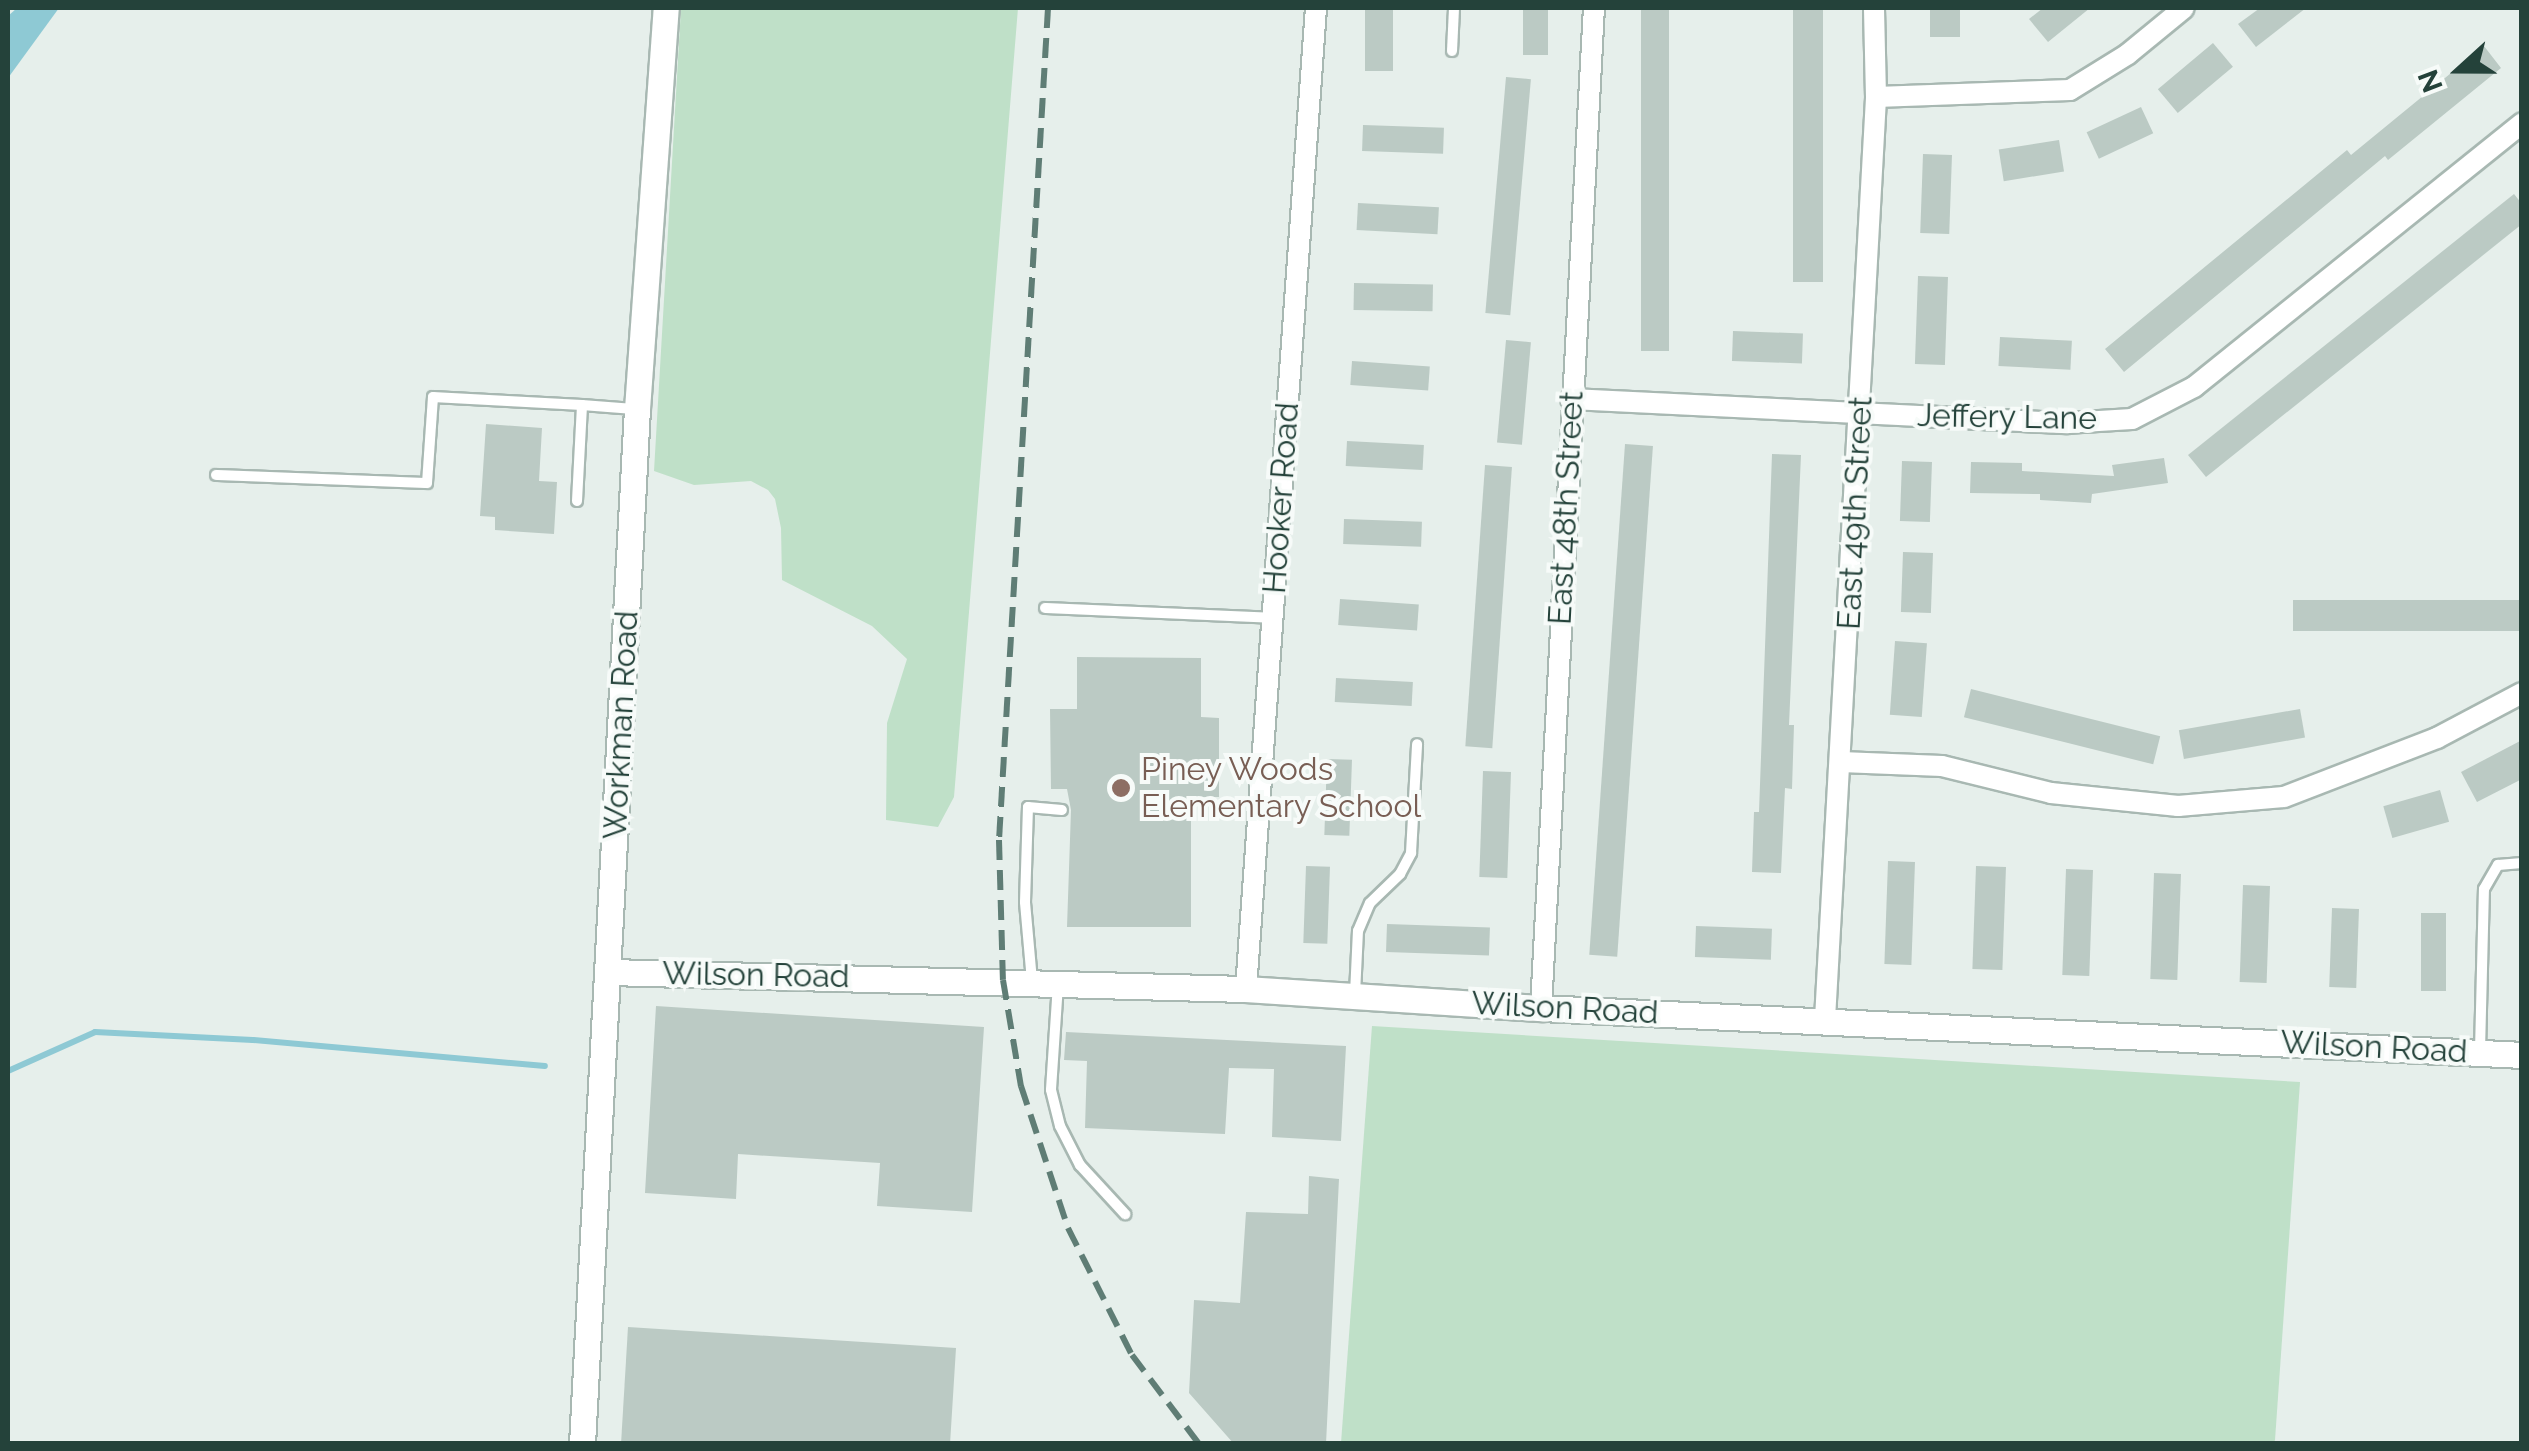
<!DOCTYPE html>
<style>
body{margin:0}
#map{position:relative;width:2529px;height:1451px;overflow:hidden;background:#e6efeb;font-family:Raleway,sans-serif}
div>[style]{position:absolute}
.green>*{inset:0;background:#bfe0c8}
.water>*{inset:0;background:#8ec9d4}
.stream>*{height:6px;margin:-3px;padding:0 3px;transform-origin:3px;border-radius:3px;background:#8ec9d4}
.building>*{inset:0;background:#bbcac4;transform-origin:0 0}
.roads{filter:drop-shadow(2px 0 #a8b8b2) drop-shadow(-2px 0 #a8b8b2) drop-shadow(0 2px #a8b8b2) drop-shadow(0 -2px #a8b8b2)}
.service>*{height:10px;margin:-5px;padding:0 5px;transform-origin:5px;border-radius:5px;background:#fff}
.minor>*{height:20px;margin:-10px;padding:0 10px;transform-origin:10px;border-radius:10px;background:#fff}
.tertiary>*{height:25px;margin:-12.5px;padding:0 12.5px;transform-origin:12.5px;border-radius:12.5px;background:#fff}
.rail>*{height:6px;margin-top:-3px;transform-origin:0;background:repeating-linear-gradient(90deg,#5f7d75 0 20px,transparent 0 30px)}
.dots>*{width:28px;height:28px;translate:-50% -50%;box-sizing:border-box;border:5px solid #f7fbf9;border-radius:50%}
span{translate:-50% -50%;white-space:nowrap;text-align:center;line-height:1.15;-webkit-text-stroke:8px #f7fbf9;paint-order:stroke}
.street-label{font-size:32px;color:#24423a}
.education-label{font-size:32px;color:#785e54}
.left{translate:0 -50%;text-align:left}
.frame{position:absolute;inset:0;border:10px solid #24423a;pointer-events:none}
.north{position:absolute;left:2409px;top:20px;width:100px;height:100px;-webkit-text-stroke:8px #f7fbf9;paint-order:stroke;rotate:249deg;font-size:28px;font-weight:700;line-height:40px;text-align:center;color:#24423a}
.north::after{content:'';display:block;margin:auto;width:35px;height:45px;background:#24423a;clip-path:polygon(50% 0,100% 100%,50% 72%,0 100%)}
</style>
<div id="map">
<div class="green">
<div style="clip-path:polygon(681px 8px,1018px 8px,954px 797px,938px 827px,886px 820px,887px 723px,907px 659px,872px 626px,782px 580px,781px 528px,775px 499px,768px 490px,751px 481px,694px 485px,654px 471px)"></div>
<div style="clip-path:polygon(1372px 1026px,2300px 1082px,2275px 1440px,2273px 1444px,1341px 1443px)"></div>
</div>
<div class="water">
<div style="clip-path:polygon(17px 8px,59px 8px,8px 78px,8px 16px)"></div>
</div>
<div class="stream">
<div style="left:8px;top:1071px;width:95px;rotate:-24.1deg"></div>
<div style="left:95px;top:1032px;width:158px;rotate:2.9deg"></div>
<div style="left:253px;top:1040px;width:293px;rotate:5.1deg"></div>
</div>
<div class="building">
<div style="left:1365px;top:8px;width:28px;height:63px"></div>
<div style="left:1523px;top:8px;width:25px;height:47px"></div>
<div style="left:1641px;top:8px;width:28px;height:343px"></div>
<div style="left:1793px;top:8px;width:30px;height:274px"></div>
<div style="left:1930px;top:8px;width:30px;height:29px"></div>
<div style="clip-path:polygon(2043px 8px,2090px 8px,2048px 42px,2029px 19px)"></div>
<div style="clip-path:polygon(2260px 8px,2306px 8px,2256px 47px,2238px 24px)"></div>
<div style="left:2213px;top:43px;width:31px;height:72px;rotate:50deg"></div>
<div style="clip-path:polygon(2484px 46px,2501px 68px,2388px 160px,2385px 156px,2124px 372px,2105px 349px,2347px 150px,2351px 155px)"></div>
<div style="left:1506px;top:77px;width:25px;height:237px;rotate:5deg"></div>
<div style="left:2141px;top:107px;width:29px;height:60px;rotate:65deg"></div>
<div style="left:1363px;top:125px;width:81px;height:26px;rotate:2deg"></div>
<div style="left:2059px;top:140px;width:32px;height:61px;rotate:81deg"></div>
<div style="left:1923px;top:154px;width:29px;height:79px;rotate:2deg"></div>
<div style="clip-path:polygon(2514px 194px,2522px 204px,2522px 224px,2206px 477px,2188px 455px)"></div>
<div style="left:1358px;top:203px;width:81px;height:27px;rotate:3deg"></div>
<div style="left:1918px;top:276px;width:30px;height:88px;rotate:2deg"></div>
<div style="left:1354px;top:283px;width:79px;height:27px;rotate:1deg"></div>
<div style="left:1733px;top:331px;width:70px;height:30px;rotate:2deg"></div>
<div style="left:2000px;top:337px;width:72px;height:29px;rotate:3deg"></div>
<div style="left:1506px;top:340px;width:25px;height:103px;rotate:5deg"></div>
<div style="left:1352px;top:361px;width:78px;height:24px;rotate:4deg"></div>
<div style="clip-path:polygon(486px 424px,542px 428px,539px 481px,557px 482px,554px 534px,495px 530px,495px 517px,480px 516px)"></div>
<div style="left:1347px;top:441px;width:77px;height:25px;rotate:3deg"></div>
<div style="left:1625px;top:444px;width:28px;height:512px;rotate:4deg"></div>
<div style="clip-path:polygon(1772px 454px,1801px 455px,1789px 725px,1794px 725px,1792px 789px,1785px 788px,1781px 873px,1752px 872px,1754px 812px,1759px 812px)"></div>
<div style="clip-path:polygon(2164px 458px,2168px 483px,2092px 494px,2091px 503px,2040px 500px,2040px 494px,1970px 493px,1971px 462px,2022px 463px,2022px 471px,2114px 476px,2112px 465px)"></div>
<div style="left:1902px;top:461px;width:30px;height:60px;rotate:2deg"></div>
<div style="left:1485px;top:465px;width:27px;height:282px;rotate:4deg"></div>
<div style="left:1344px;top:519px;width:78px;height:25px;rotate:2deg"></div>
<div style="left:1903px;top:552px;width:30px;height:60px;rotate:2deg"></div>
<div style="left:1340px;top:599px;width:79px;height:26px;rotate:4deg"></div>
<div style="left:2522px;top:600px;width:31px;height:229px;rotate:90deg"></div>
<div style="left:1895px;top:641px;width:32px;height:74px;rotate:4deg"></div>
<div style="clip-path:polygon(1077px 657px,1201px 658px,1201px 717px,1219px 718px,1219px 797px,1191px 797px,1191px 927px,1067px 927px,1071px 810px,1067px 789px,1051px 789px,1050px 709px,1077px 709px)"></div>
<div style="left:1336px;top:678px;width:77px;height:24px;rotate:3deg"></div>
<div style="left:1971px;top:689px;width:195px;height:29px;rotate:14deg"></div>
<div style="left:2300px;top:709px;width:29px;height:123px;rotate:80deg"></div>
<div style="clip-path:polygon(2522px 740px,2522px 779px,2477px 802px,2461px 772px)"></div>
<div style="left:1327px;top:759px;width:25px;height:76px;rotate:2deg"></div>
<div style="left:1483px;top:771px;width:28px;height:106px;rotate:2deg"></div>
<div style="left:2440px;top:790px;width:33px;height:59px;rotate:74deg"></div>
<div style="left:1888px;top:861px;width:27px;height:103px;rotate:2deg"></div>
<div style="left:1306px;top:866px;width:24px;height:77px;rotate:2deg"></div>
<div style="left:1976px;top:866px;width:30px;height:103px;rotate:2deg"></div>
<div style="left:2066px;top:869px;width:27px;height:106px;rotate:2deg"></div>
<div style="left:2154px;top:873px;width:27px;height:106px;rotate:2deg"></div>
<div style="left:2243px;top:885px;width:27px;height:97px;rotate:2deg"></div>
<div style="left:2332px;top:908px;width:27px;height:79px;rotate:2deg"></div>
<div style="left:2421px;top:913px;width:25px;height:78px"></div>
<div style="left:1387px;top:924px;width:103px;height:28px;rotate:2deg"></div>
<div style="left:1696px;top:926px;width:76px;height:31px;rotate:2deg"></div>
<div style="clip-path:polygon(656px 1006px,984px 1027px,972px 1212px,877px 1206px,880px 1163px,738px 1154px,736px 1199px,645px 1193px)"></div>
<div style="clip-path:polygon(1066px 1032px,1346px 1046px,1341px 1141px,1272px 1137px,1274px 1069px,1229px 1068px,1225px 1134px,1085px 1128px,1087px 1061px,1064px 1060px)"></div>
<div style="clip-path:polygon(1309px 1176px,1339px 1179px,1326px 1444px,1234px 1444px,1189px 1393px,1194px 1300px,1240px 1303px,1246px 1212px,1308px 1214px)"></div>
<div style="clip-path:polygon(628px 1327px,956px 1348px,950px 1444px,621px 1444px)"></div>
</div>
<div class="roads">
<div class="service">
<div style="left:1452px;top:51px;width:43px;rotate:-87.3deg"></div>
<div style="left:216px;top:475px;width:211px;rotate:2.2deg"></div>
<div style="left:427px;top:483px;width:86px;rotate:-86deg"></div>
<div style="left:433px;top:397px;width:149px;rotate:3.1deg"></div>
<div style="left:577px;top:501px;width:96px;rotate:-87deg"></div>
<div style="left:582px;top:405px;width:52px;rotate:4.4deg"></div>
<div style="left:1045px;top:608px;width:227px;rotate:2.5deg"></div>
<div style="left:1032px;top:981px;width:79px;rotate:-95.1deg"></div>
<div style="left:1025px;top:902px;width:95px;rotate:-88.2deg"></div>
<div style="left:1028px;top:807px;width:34px;rotate:5deg"></div>
<div style="left:1058px;top:984px;width:106px;rotate:93.8deg"></div>
<div style="left:1051px;top:1090px;width:37px;rotate:76deg"></div>
<div style="left:1060px;top:1126px;width:44px;rotate:62.9deg"></div>
<div style="left:1080px;top:1165px;width:67px;rotate:47.4deg"></div>
<div style="left:1355px;top:994px;width:63px;rotate:-87.3deg"></div>
<div style="left:1358px;top:931px;width:30px;rotate:-67deg"></div>
<div style="left:1370px;top:903px;width:42px;rotate:-44deg"></div>
<div style="left:1400px;top:874px;width:24px;rotate:-62deg"></div>
<div style="left:1411px;top:853px;width:109px;rotate:-86.8deg"></div>
<div style="left:2480px;top:1051px;width:162px;rotate:-88.6deg"></div>
<div style="left:2484px;top:889px;width:28px;rotate:-60deg"></div>
<div style="left:2498px;top:865px;width:24px;rotate:-5deg"></div>
</div>
<div class="minor">
<div style="left:1876px;top:97px;width:194px;rotate:-2.1deg"></div>
<div style="left:2070px;top:90px;width:68px;rotate:-31.8deg"></div>
<div style="left:2128px;top:54px;width:72px;rotate:-39.4deg"></div>
<div style="left:1571px;top:399px;width:497px;rotate:2.8deg"></div>
<div style="left:2067px;top:423px;width:65px;rotate:-3.5deg"></div>
<div style="left:2132px;top:419px;width:70px;rotate:-27.3deg"></div>
<div style="left:2194px;top:387px;width:421px;rotate:-38.8deg"></div>
<div style="left:1841px;top:762px;width:101px;rotate:2.3deg"></div>
<div style="left:1942px;top:766px;width:112px;rotate:13.9deg"></div>
<div style="left:2051px;top:793px;width:128px;rotate:5.8deg"></div>
<div style="left:2178px;top:806px;width:106px;rotate:-4.9deg"></div>
<div style="left:2284px;top:797px;width:164px;rotate:-21.1deg"></div>
<div style="left:2437px;top:738px;width:96px;rotate:-27.9deg"></div>
<div style="left:1246px;top:989px;width:983px;rotate:-85.92deg"></div>
<div style="left:1541px;top:1008px;width:1001px;rotate:-86.97deg"></div>
<div style="left:1825px;top:1019px;width:923px;rotate:-86.83deg"></div>
<div style="left:1876px;top:97px;width:89px;rotate:-91.3deg"></div>
</div>
<div class="tertiary">
<div style="left:609px;top:972px;width:637px;rotate:1.53deg"></div>
<div style="left:1246px;top:989px;width:296px;rotate:3.7deg"></div>
<div style="left:1541px;top:1008px;width:982px;rotate:2.74deg"></div>
<div style="left:582px;top:1444px;width:1036px;rotate:-86.96deg"></div>
<div style="left:637px;top:409px;width:402px;rotate:-85.9deg"></div>
</div>
</div>
<div class="rail">
<div style="left:1048px;top:8px;width:833px;rotate:93.37deg"></div>
<div style="left:999px;top:840px;width:140px;rotate:88.4deg"></div>
<div style="left:1003px;top:980px;width:108px;rotate:80.4deg"></div>
<div style="left:1021px;top:1086px;width:150px;rotate:71.7deg"></div>
<div style="left:1068px;top:1228px;width:142px;rotate:63.3deg"></div>
<div style="left:1132px;top:1355px;width:111px;rotate:53deg"></div>
</div>
<div class="dots">
<div style="left:1121px;top:788px;background:#8d6e63"></div>
</div>
<div class="street-label">
<span style="left:2007px;top:417px;rotate:1deg">Jeffery Lane</span>
<span style="left:1281px;top:498px;rotate:-86deg">Hooker Road</span>
<span style="left:1566px;top:508px;rotate:-87deg">East 48th Street</span>
<span style="left:1855px;top:513px;rotate:-87deg">East 49th Street</span>
<span style="left:621px;top:725px;rotate:-87deg">Workman Road</span>
<span style="left:756px;top:975px;rotate:1deg">Wilson Road</span>
<span style="left:1565px;top:1008px;rotate:3deg">Wilson Road</span>
<span style="left:2374px;top:1047px;rotate:3deg">Wilson Road</span>
</div>
<div class="education-label">
<span class="left" style="left:1141px;top:788px">Piney Woods<br>Elementary School</span>
</div>
<div class="frame"></div>
<div class="north">N</div>
</div>
